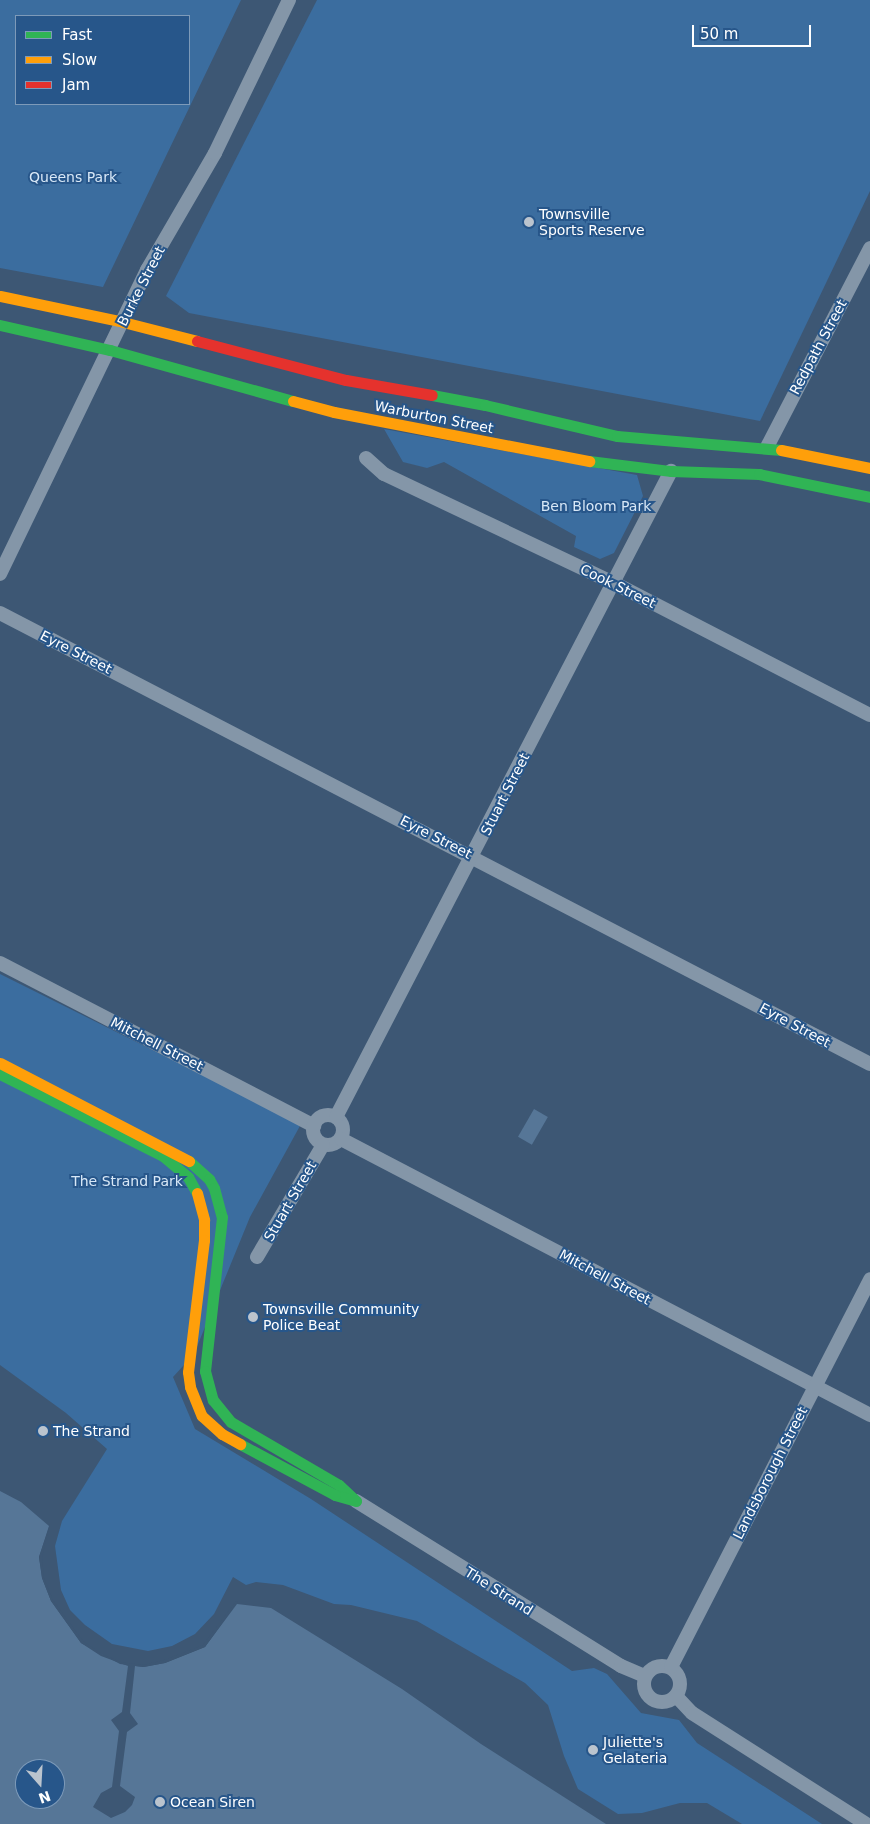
<!DOCTYPE html>
<style>
body{margin:0}
#map{position:relative;width:870px;height:1824px;overflow:hidden;background:#3d5774;font-family:"DejaVu Sans",sans-serif}
div>[style]{position:absolute}
.green>*{inset:0;background:#3b6d9f}
.water>*{inset:0;background:#567697;transform-origin:0 0}
.pier>*{inset:0;background:#3d5774}
.street>*{height:14px;margin:-7px;padding:0 7px;transform-origin:7px;border-radius:7px;background:#8496a8}
.street>.ring{margin:-7px;padding:0;box-sizing:content-box;background:none;border:14px solid #8496a8;border-radius:50%}
.fast>*{height:11px;margin:-5.5px;padding:0 5.5px;transform-origin:5.5px;border-radius:5.5px;background:#30b455}
.slow>*{height:11px;margin:-5.5px;padding:0 5.5px;transform-origin:5.5px;border-radius:5.5px;background:#ff9f0a}
.jam>*{height:11px;margin:-5.5px;padding:0 5.5px;transform-origin:5.5px;border-radius:5.5px;background:#e5322d}
.dots>*{width:14px;height:14px;translate:-50% -50%;box-sizing:border-box;border:2px solid #27568a;border-radius:50%}
span{translate:-50% -50%;white-space:nowrap;text-align:center;line-height:1.15;-webkit-text-stroke:4px #27568a;paint-order:stroke}
.park-label{font-size:14px;color:#d8e8f7}
.poi-label{font-size:14px;color:#fff}
.left{translate:0 -50%;text-align:left}
.street-label{font-size:14px;color:#fff}
.legend{position:absolute;left:15px;top:15px;width:175px;height:90px;box-sizing:border-box;background:#27568a;border:1px solid #7d9ab9;margin:0;padding:6px 9px;list-style:none;font-size:15px;color:#fff}
.legend li{display:flex;align-items:center;gap:10px;height:25px}
.legend b{width:25px;border:1px solid #7d9ab9}
.north{position:absolute;left:15px;top:1759px;width:50px;height:50px;box-sizing:border-box;background:#27568a;border:1px solid #7d9ab9;border-radius:50%;rotate:161deg;font-size:14px;font-weight:700;line-height:20px;text-align:center;color:#fff}
.north::after{content:'';display:block;margin:auto;width:18px;height:22px;background:#bbc4ce;clip-path:polygon(50% 0,100% 100%,50% 72%,0 100%)}
.scale{position:absolute;left:692px;top:25px;width:119px;height:22px;box-sizing:border-box;border:2px solid #fff;border-top:0;padding-left:6px;font-size:15px;line-height:18px;white-space:nowrap;color:#fff;-webkit-text-stroke:4px #27568a;paint-order:stroke}
</style>
<div id="map">
<div class="green">
<div style="clip-path:polygon(evenodd,0 0,241px 0,103px 287px,0 268px,0 0,16px 16px,189px 16px,189px 104px,16px 104px,16px 16px)"></div>
<div style="clip-path:polygon(317px 0,870px 0,870px 191px,760px 421px,189px 313px,166px 296px)"></div>
<div style="clip-path:polygon(384px 429px,637px 475px,643px 496px,614px 553px,600px 559px,574px 547px,576px 536px,444px 462px,427px 468px,403px 462px)"></div>
<div style="clip-path:polygon(0 974px,301px 1124px,250px 1217px,194px 1354px,173px 1377px,195px 1429px,311px 1499px,572px 1671px,594px 1668px,607px 1674px,641px 1713px,679px 1720px,697px 1743px,822px 1824px,742px 1824px,707px 1803px,680px 1803px,642px 1813px,618px 1814px,578px 1789px,564px 1756px,548px 1705px,525px 1683px,417px 1621px,351px 1605px,334px 1604px,283px 1585px,256px 1582px,246px 1585px,233px 1577px,214px 1614px,195px 1634px,172px 1646px,148px 1651px,112px 1644px,85px 1625px,70px 1610px,61px 1590px,55px 1546px,62px 1521px,107px 1449px,66px 1413px,0 1365px)"></div>
</div>
<div class="water">
<div style="left:534px;top:1109px;width:16px;height:32px;rotate:30deg"></div>
<div style="clip-path:polygon(evenodd,0 1491px,21px 1502px,49px 1526px,39px 1557px,42px 1578px,51px 1601px,81px 1643px,120px 1664px,143px 1667px,165px 1663px,205px 1647px,237px 1604px,271px 1608px,402px 1689px,481px 1744px,606px 1824px,0 1824px,0 1491px,25px 1769px,55px 1769px,55px 1799px,25px 1799px,25px 1769px)"></div>
</div>
<div class="pier">
<div style="clip-path:polygon(50px 1524px,42px 1557px,44px 1578px,53px 1600px,83px 1641px,102px 1654px,121px 1662px,143px 1665px,164px 1660px,203px 1645px,235px 1602px,238px 1601px,205px 1647px,165px 1663px,144px 1667px,135px 1666px,130px 1713px,138px 1724px,127px 1732px,120px 1786px,135px 1797px,132px 1805px,125px 1812px,111px 1818px,93px 1807px,101px 1793px,112px 1787px,119px 1731px,111px 1720px,122px 1712px,128px 1666px,101px 1656px,81px 1643px,51px 1601px,42px 1578px,39px 1557px)"></div>
</div>
<div class="street">
<div style="left:767px;top:447px;width:224px;rotate:-62.6deg"></div>
<div style="left:366px;top:458px;width:24px;rotate:42deg"></div>
<div style="left:384px;top:474px;width:255px;rotate:25.4deg"></div>
<div style="left:614px;top:583px;width:288px;rotate:27.3deg"></div>
<div style="left:0;top:574px;width:338px;rotate:-64.2deg"></div>
<div style="left:147px;top:270px;width:135px;rotate:-59.8deg"></div>
<div style="left:215px;top:153px;width:170px;rotate:-64.2deg"></div>
<div style="left:0;top:613px;width:980px;rotate:27.4deg"></div>
<div style="left:0;top:963px;width:354px;rotate:27.4deg"></div>
<div class="ring" style="left:313px;top:1115px;width:16px;height:16px"></div>
<div style="left:336px;top:1117px;width:728px;rotate:-62.59deg"></div>
<div style="left:341px;top:1139px;width:597px;rotate:27.55deg"></div>
<div style="left:257px;top:1257px;width:130px;rotate:-59.5deg"></div>
<div style="left:356px;top:1501px;width:312px;rotate:31.9deg"></div>
<div style="left:621px;top:1666px;width:26px;rotate:23deg"></div>
<div class="ring" style="left:644px;top:1666px;width:22px;height:22px"></div>
<div style="left:671px;top:1667px;width:436px;rotate:-62.8deg"></div>
<div style="left:676px;top:1696px;width:23px;rotate:47deg"></div>
<div style="left:692px;top:1713px;width:206px;rotate:32.5deg"></div>
</div>
<div class="fast">
<div style="left:0;top:325px;width:113px;rotate:12.8deg"></div>
<div style="left:110px;top:350px;width:190px;rotate:15.6deg"></div>
<div style="left:432px;top:395px;width:54px;rotate:10.7deg"></div>
<div style="left:485px;top:405px;width:136px;rotate:13.2deg"></div>
<div style="left:617px;top:436px;width:165px;rotate:4.9deg"></div>
<div style="left:589px;top:461px;width:83px;rotate:7deg"></div>
<div style="left:671px;top:471px;width:88px;rotate:2deg"></div>
<div style="left:759px;top:474px;width:113px;rotate:11.7deg"></div>
<div style="left:0;top:1074px;width:182px;rotate:26.7deg"></div>
<div style="left:163px;top:1156px;width:33px;rotate:40deg"></div>
<div style="left:188px;top:1177px;width:18px;rotate:61deg"></div>
<div style="left:189px;top:1161px;width:27px;rotate:42deg"></div>
<div style="left:209px;top:1179px;width:10px;rotate:61deg"></div>
<div style="left:214px;top:1188px;width:30px;rotate:75deg"></div>
<div style="left:222px;top:1217px;width:155px;rotate:96.3deg"></div>
<div style="left:205px;top:1371px;width:30px;rotate:75deg"></div>
<div style="left:213px;top:1400px;width:28px;rotate:51deg"></div>
<div style="left:231px;top:1422px;width:125px;rotate:30.3deg"></div>
<div style="left:339px;top:1485px;width:23px;rotate:43deg"></div>
<div style="left:356px;top:1501px;width:22px;rotate:-164deg"></div>
<div style="left:335px;top:1495px;width:108px;rotate:-151.8deg"></div>
</div>
<div class="slow">
<div style="left:0;top:296px;width:126px;rotate:11.9deg"></div>
<div style="left:123px;top:322px;width:76px;rotate:14.4deg"></div>
<div style="left:293px;top:401px;width:42px;rotate:15deg"></div>
<div style="left:334px;top:412px;width:260px;rotate:10.9deg"></div>
<div style="left:781px;top:450px;width:91px;rotate:11.4deg"></div>
<div style="left:0;top:1063px;width:213px;rotate:27.4deg"></div>
<div style="left:197px;top:1193px;width:28px;rotate:75deg"></div>
<div style="left:204px;top:1220px;width:20px;rotate:90deg"></div>
<div style="left:204px;top:1240px;width:133px;rotate:96.9deg"></div>
<div style="left:188px;top:1372px;width:15px;rotate:82deg"></div>
<div style="left:190px;top:1387px;width:31px;rotate:68deg"></div>
<div style="left:202px;top:1416px;width:27px;rotate:42deg"></div>
<div style="left:222px;top:1434px;width:21px;rotate:29deg"></div>
</div>
<div class="jam">
<div style="left:197px;top:341px;width:154px;rotate:14.7deg"></div>
<div style="left:346px;top:380px;width:87px;rotate:9.9deg"></div>
</div>
<div class="dots">
<div style="left:529px;top:222px;background:#bbc4ce"></div>
<div style="left:253px;top:1317px;background:#bbc4ce"></div>
<div style="left:43px;top:1431px;background:#bbc4ce"></div>
<div style="left:593px;top:1750px;background:#bbc4ce"></div>
<div style="left:160px;top:1802px;background:#bbc4ce"></div>
</div>
<div class="park-label">
<span style="left:73px;top:177px">Queens Park</span>
<span style="left:596px;top:506px">Ben Bloom Park</span>
<span style="left:127px;top:1181px">The Strand Park</span>
</div>
<div class="poi-label">
<span class="left" style="left:539px;top:222px">Townsville<br>Sports Reserve</span>
<span class="left" style="left:263px;top:1317px">Townsville Community<br>Police Beat</span>
<span class="left" style="left:53px;top:1431px">The Strand</span>
<span class="left" style="left:603px;top:1750px">Juliette's<br>Gelateria</span>
<span class="left" style="left:170px;top:1802px">Ocean Siren</span>
</div>
<div class="street-label">
<span style="left:141px;top:286px;rotate:-63deg">Burke Street</span>
<span style="left:818px;top:347px;rotate:-62deg">Redpath Street</span>
<span style="left:434px;top:417px;rotate:11deg">Warburton Street</span>
<span style="left:618px;top:586px;rotate:26deg">Cook Street</span>
<span style="left:76px;top:652px;rotate:27deg">Eyre Street</span>
<span style="left:505px;top:794px;rotate:-63deg">Stuart Street</span>
<span style="left:436px;top:837px;rotate:27deg">Eyre Street</span>
<span style="left:795px;top:1025px;rotate:28deg">Eyre Street</span>
<span style="left:157px;top:1044px;rotate:27deg">Mitchell Street</span>
<span style="left:290px;top:1201px;rotate:-60deg">Stuart Street</span>
<span style="left:605px;top:1277px;rotate:28deg">Mitchell Street</span>
<span style="left:770px;top:1473px;rotate:-63deg">Landsborough Street</span>
<span style="left:499px;top:1591px;rotate:32deg">The Strand</span>
</div>
<ul class="legend">
<li><b style="height:6px;background:#30b455"></b>Fast</li>
<li><b style="height:6px;background:#ff9f0a"></b>Slow</li>
<li><b style="height:6px;background:#e5322d"></b>Jam</li>
</ul>
<div class="north">N</div>
<div class="scale">50 m</div>
</div>
